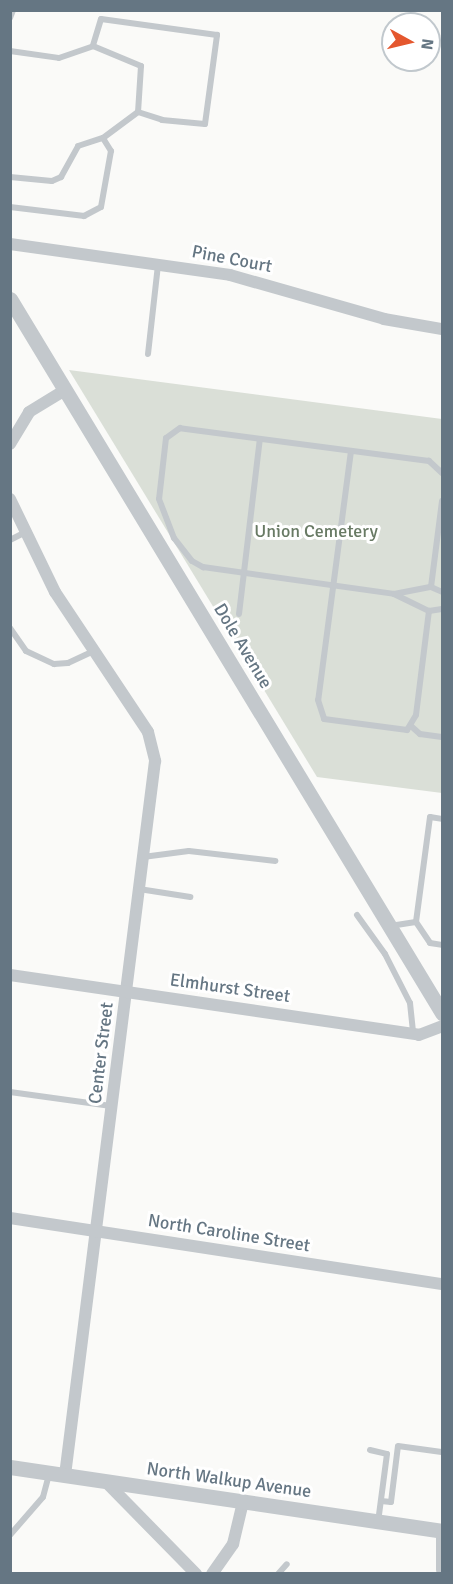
<!DOCTYPE html>
<style>
body{margin:0}
#map{position:relative;width:453px;height:1584px;overflow:hidden;background:#fafaf8;font-family:Signika,sans-serif}
div>[style]{position:absolute}
.green>*{inset:0;background:#dadfd7}
.service>*{height:6px;margin:-3px;padding:0 3px;transform-origin:3px;border-radius:3px;background:#c3c8cc}
.minor>*{height:12px;margin:-6px;padding:0 6px;transform-origin:6px;border-radius:6px;background:#c3c8cc}
.tertiary>*{height:15px;margin:-7.5px;padding:0 7.5px;transform-origin:7.5px;border-radius:7.5px;background:#c3c8cc}
span{translate:-50% -50%;white-space:nowrap;text-align:center;line-height:1.15;-webkit-text-stroke:6px #fff;paint-order:stroke}
.street-label{font-size:18px;color:#657683}
.park-label{font-size:18px;color:#687a64}
.frame{position:absolute;inset:0;border:12px solid #657683;pointer-events:none}
.north{position:absolute;left:381px;top:12px;width:60px;height:60px;box-sizing:border-box;background:#fff;border:2px solid #c1c8cd;border-radius:50%;rotate:98deg;font-size:16px;font-weight:700;line-height:24px;text-align:center;color:#657683}
.north::after{content:'';display:block;margin:auto;width:21px;height:27px;background:#e4572e;clip-path:polygon(50% 0,100% 100%,50% 72%,0 100%)}
</style>
<div id="map">
<div class="green">
<div style="clip-path:polygon(69px 370px,442px 419px,442px 793px,317px 777px)"></div>
</div>
<div class="service">
<div style="left:10px;top:18px;width:9px;rotate:-69deg"></div>
<div style="left:10px;top:51px;width:49px;rotate:8.1deg"></div>
<div style="left:59px;top:58px;width:36px;rotate:-19deg"></div>
<div style="left:10px;top:177px;width:42px;rotate:5.4deg"></div>
<div style="left:52px;top:181px;width:10px;rotate:-24deg"></div>
<div style="left:61px;top:177px;width:35px;rotate:-61deg"></div>
<div style="left:78px;top:146px;width:26px;rotate:-18deg"></div>
<div style="left:103px;top:138px;width:44px;rotate:-36.6deg"></div>
<div style="left:138px;top:112px;width:25px;rotate:18deg"></div>
<div style="left:162px;top:120px;width:43px;rotate:5.3deg"></div>
<div style="left:205px;top:124px;width:90px;rotate:-82.3deg"></div>
<div style="left:217px;top:35px;width:117px;rotate:-172.1deg"></div>
<div style="left:101px;top:19px;width:28px;rotate:107deg"></div>
<div style="left:93px;top:46px;width:52px;rotate:22.6deg"></div>
<div style="left:141px;top:66px;width:46px;rotate:93.7deg"></div>
<div style="left:10px;top:207px;width:75px;rotate:6.9deg"></div>
<div style="left:84px;top:216px;width:19px;rotate:-28deg"></div>
<div style="left:101px;top:207px;width:57px;rotate:-79.9deg"></div>
<div style="left:111px;top:151px;width:15px;rotate:-122deg"></div>
<div style="left:148px;top:354px;width:90px;rotate:-83.6deg"></div>
<div style="left:351px;top:451px;width:251px;rotate:97.5deg"></div>
<div style="left:318px;top:700px;width:20px;rotate:72deg"></div>
<div style="left:324px;top:719px;width:84px;rotate:7.5deg"></div>
<div style="left:407px;top:730px;width:17px;rotate:-59deg"></div>
<div style="left:416px;top:715px;width:105px;rotate:-82.9deg"></div>
<div style="left:442px;top:473px;width:18px;rotate:-137deg"></div>
<div style="left:429px;top:461px;width:251px;rotate:-172.5deg"></div>
<div style="left:180px;top:428px;width:17px;rotate:144deg"></div>
<div style="left:166px;top:438px;width:61px;rotate:96.5deg"></div>
<div style="left:159px;top:499px;width:42px;rotate:69deg"></div>
<div style="left:174px;top:538px;width:29px;rotate:52deg"></div>
<div style="left:192px;top:561px;width:13px;rotate:29deg"></div>
<div style="left:203px;top:567px;width:193px;rotate:8deg"></div>
<div style="left:394px;top:594px;width:39px;rotate:26deg"></div>
<div style="left:429px;top:611px;width:13px;rotate:-9deg"></div>
<div style="left:10px;top:540px;width:16px;rotate:-27deg"></div>
<div style="left:431px;top:587px;width:87px;rotate:-82.7deg"></div>
<div style="left:394px;top:594px;width:38px;rotate:-11deg"></div>
<div style="left:431px;top:587px;width:12px;rotate:24deg"></div>
<div style="left:239px;top:614px;width:176px;rotate:-83.2deg"></div>
<div style="left:10px;top:628px;width:28px;rotate:55deg"></div>
<div style="left:26px;top:651px;width:31px;rotate:25deg"></div>
<div style="left:54px;top:664px;width:14px;rotate:-4deg"></div>
<div style="left:68px;top:663px;width:29px;rotate:-25deg"></div>
<div style="left:411px;top:726px;width:12px;rotate:42deg"></div>
<div style="left:420px;top:734px;width:22px;rotate:8deg"></div>
<div style="left:143px;top:857px;width:46px;rotate:-7.4deg"></div>
<div style="left:189px;top:851px;width:87px;rotate:6.6deg"></div>
<div style="left:139px;top:889px;width:52px;rotate:8.9deg"></div>
<div style="left:357px;top:915px;width:48px;rotate:54.3deg"></div>
<div style="left:385px;top:954px;width:55px;rotate:63deg"></div>
<div style="left:410px;top:1003px;width:31px;rotate:84deg"></div>
<div style="left:416px;top:922px;width:25px;rotate:56deg"></div>
<div style="left:430px;top:943px;width:12px;rotate:9deg"></div>
<div style="left:390px;top:926px;width:26px;rotate:-9deg"></div>
<div style="left:416px;top:922px;width:106px;rotate:-82.4deg"></div>
<div style="left:430px;top:817px;width:12px;rotate:9deg"></div>
<div style="left:10px;top:1092px;width:102px;rotate:7.9deg"></div>
<div style="left:370px;top:1450px;width:17px;rotate:13deg"></div>
<div style="left:387px;top:1454px;width:69px;rotate:97.5deg"></div>
<div style="left:381px;top:1501px;width:10px;rotate:6deg"></div>
<div style="left:391px;top:1502px;width:56px;rotate:-82.9deg"></div>
<div style="left:398px;top:1446px;width:44px;rotate:7.8deg"></div>
<div style="left:10px;top:1535px;width:50px;rotate:-49deg"></div>
<div style="left:43px;top:1497px;width:24px;rotate:-75deg"></div>
<div style="left:278px;top:1574px;width:13px;rotate:-48deg"></div>
</div>
<div class="minor">
<div style="left:10px;top:244px;width:222px;rotate:8deg"></div>
<div style="left:230px;top:275px;width:160px;rotate:15.9deg"></div>
<div style="left:384px;top:319px;width:59px;rotate:9.8deg"></div>
<div style="left:10px;top:444px;width:37px;rotate:-59deg"></div>
<div style="left:29px;top:412px;width:42px;rotate:-31.4deg"></div>
<div style="left:10px;top:499px;width:103px;rotate:64.2deg"></div>
<div style="left:55px;top:592px;width:168px;rotate:56.4deg"></div>
<div style="left:148px;top:732px;width:30px;rotate:76deg"></div>
<div style="left:155px;top:761px;width:720px;rotate:97.18deg"></div>
<div style="left:10px;top:975px;width:413px;rotate:8.3deg"></div>
<div style="left:419px;top:1035px;width:25px;rotate:-21deg"></div>
<div style="left:10px;top:1218px;width:437px;rotate:8.7deg"></div>
<div style="left:106px;top:1482px;width:129px;rotate:45.6deg"></div>
<div style="left:442px;top:1531px;width:39px;rotate:90deg"></div>
<div style="left:212px;top:1574px;width:37px;rotate:-55deg"></div>
<div style="left:233px;top:1544px;width:43px;rotate:-76.6deg"></div>
</div>
<div class="tertiary">
<div style="left:10px;top:299px;width:835px;rotate:58.82deg"></div>
<div style="left:10px;top:1467px;width:437px;rotate:8.4deg"></div>
</div>
<div class="street-label">
<span style="left:232px;top:259px;rotate:11deg">Pine Court</span>
<span style="left:243px;top:646px;rotate:59deg">Dole Avenue</span>
<span style="left:230px;top:988px;rotate:8deg">Elmhurst Street</span>
<span style="left:101px;top:1053px;rotate:-83deg">Center Street</span>
<span style="left:229px;top:1233px;rotate:9deg">North Caroline Street</span>
<span style="left:229px;top:1480px;rotate:8deg">North Walkup Avenue</span>
</div>
<div class="park-label">
<span style="left:316px;top:531px">Union Cemetery</span>
</div>
<div class="frame"></div>
<div class="north">N</div>
</div>
